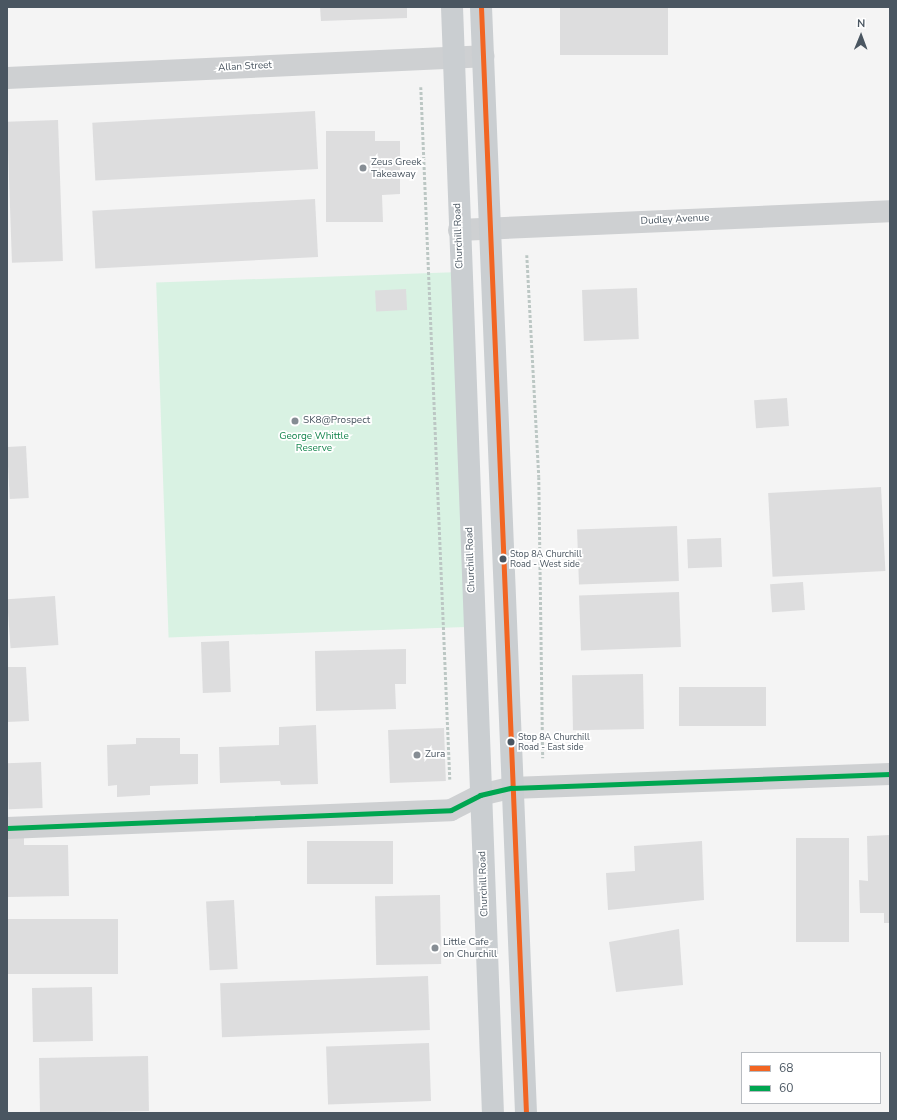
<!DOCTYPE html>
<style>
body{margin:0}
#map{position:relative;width:897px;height:1120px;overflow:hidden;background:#f4f4f4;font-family:"Nunito Sans",sans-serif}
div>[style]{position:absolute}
.green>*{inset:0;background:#d9f2e3;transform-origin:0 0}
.building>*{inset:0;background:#ddddde;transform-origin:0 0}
.path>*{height:2.5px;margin-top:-1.25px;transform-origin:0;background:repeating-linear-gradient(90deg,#bcc7c4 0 3px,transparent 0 5px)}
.minor>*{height:22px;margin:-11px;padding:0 11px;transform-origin:11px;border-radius:11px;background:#ced0d2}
.primary>*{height:22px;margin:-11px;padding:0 11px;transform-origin:11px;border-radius:11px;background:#caced1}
.bus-1>*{height:5px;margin:-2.5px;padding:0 2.5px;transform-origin:2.5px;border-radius:2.5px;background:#f26522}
.bus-2>*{height:5px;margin:-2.5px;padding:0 2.5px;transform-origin:2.5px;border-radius:2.5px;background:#00a651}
.dots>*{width:11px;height:11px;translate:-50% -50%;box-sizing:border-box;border:2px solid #fff;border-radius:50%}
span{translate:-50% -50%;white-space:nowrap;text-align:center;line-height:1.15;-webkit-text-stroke:3.5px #fff;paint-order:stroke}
.bus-label{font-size:9px;color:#4a5661}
.left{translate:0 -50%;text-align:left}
.street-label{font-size:10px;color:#4a5661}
.poi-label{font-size:10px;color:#4a5661}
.park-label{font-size:10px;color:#17864f}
.frame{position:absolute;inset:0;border:8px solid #4a5661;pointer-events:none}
.legend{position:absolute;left:741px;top:1052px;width:140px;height:52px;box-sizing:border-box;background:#fff;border:1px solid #b7bbc0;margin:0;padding:5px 7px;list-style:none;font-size:12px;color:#4a5661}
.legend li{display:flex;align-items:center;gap:8px;height:20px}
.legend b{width:20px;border:1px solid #b7bbc0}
.north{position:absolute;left:841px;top:16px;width:40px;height:40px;-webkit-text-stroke:3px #fff;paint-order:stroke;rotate:1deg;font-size:11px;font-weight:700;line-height:16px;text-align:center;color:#4a5661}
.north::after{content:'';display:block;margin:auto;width:14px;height:18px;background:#4a5661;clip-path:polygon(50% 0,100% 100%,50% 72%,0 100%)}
</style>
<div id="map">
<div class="green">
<div style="left:460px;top:272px;width:355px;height:304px;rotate:88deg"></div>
</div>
<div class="building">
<div style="clip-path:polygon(320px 7px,407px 7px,407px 18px,321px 21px)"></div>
<div style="left:560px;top:7px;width:108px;height:48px"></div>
<div style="left:315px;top:111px;width:58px;height:223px;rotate:87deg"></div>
<div style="left:58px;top:120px;width:141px;height:51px;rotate:88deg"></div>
<div style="clip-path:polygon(326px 131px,375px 131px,375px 141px,400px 141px,400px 194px,382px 195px,383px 222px,326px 222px)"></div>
<div style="left:315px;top:199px;width:58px;height:223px;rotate:87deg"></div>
<div style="left:637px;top:288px;width:51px;height:55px;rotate:88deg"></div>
<div style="left:406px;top:289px;width:21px;height:31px;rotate:87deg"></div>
<div style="left:787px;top:398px;width:28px;height:33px;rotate:86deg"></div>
<div style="left:26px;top:446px;width:52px;height:19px;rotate:87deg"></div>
<div style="left:881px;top:487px;width:84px;height:113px;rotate:87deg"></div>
<div style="left:677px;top:526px;width:55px;height:100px;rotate:88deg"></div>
<div style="left:721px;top:538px;width:29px;height:34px;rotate:88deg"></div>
<div style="left:803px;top:582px;width:28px;height:33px;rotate:86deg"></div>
<div style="left:679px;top:592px;width:55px;height:100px;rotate:88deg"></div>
<div style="left:55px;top:596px;width:49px;height:48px;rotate:86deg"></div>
<div style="left:229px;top:641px;width:51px;height:28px;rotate:88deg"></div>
<div style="clip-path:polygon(406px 649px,406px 684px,395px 684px,396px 709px,316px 711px,315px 651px)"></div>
<div style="clip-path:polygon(7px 667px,26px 667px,29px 721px,7px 722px)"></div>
<div style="left:643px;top:674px;width:55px;height:71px;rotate:89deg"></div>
<div style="left:679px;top:687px;width:87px;height:39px"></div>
<div style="clip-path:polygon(316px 725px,318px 784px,281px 785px,280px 781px,220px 783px,219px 747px,279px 745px,279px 727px)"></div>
<div style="left:444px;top:728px;width:53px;height:56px;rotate:88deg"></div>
<div style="clip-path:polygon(136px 738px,180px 738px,180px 754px,198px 754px,198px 784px,150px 786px,150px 795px,117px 797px,117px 785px,108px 786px,107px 745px,136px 744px)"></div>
<div style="left:41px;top:762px;width:46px;height:34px;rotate:88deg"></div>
<div style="clip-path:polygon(24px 834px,24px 845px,68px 845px,69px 896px,7px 897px,7px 835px)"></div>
<div style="clip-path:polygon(890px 835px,890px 923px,884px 923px,884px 913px,860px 913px,859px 880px,868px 881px,867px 836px)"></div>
<div style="left:796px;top:838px;width:53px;height:104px"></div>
<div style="left:393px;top:841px;width:43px;height:86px;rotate:90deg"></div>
<div style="clip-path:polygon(702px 841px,704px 900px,608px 910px,606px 873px,635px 871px,634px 846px)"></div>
<div style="left:440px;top:895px;width:69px;height:65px;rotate:89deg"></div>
<div style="left:234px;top:900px;width:69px;height:28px;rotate:87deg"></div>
<div style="left:118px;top:919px;width:55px;height:111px;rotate:90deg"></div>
<div style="clip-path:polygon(679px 929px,683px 985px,616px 992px,609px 942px)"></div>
<div style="left:428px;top:976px;width:54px;height:208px;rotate:88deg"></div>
<div style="left:92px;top:987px;width:54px;height:60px;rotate:89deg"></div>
<div style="left:429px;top:1043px;width:58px;height:103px;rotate:88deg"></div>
<div style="left:148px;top:1056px;width:55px;height:109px;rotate:89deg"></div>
</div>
<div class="path">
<div style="left:421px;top:87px;width:693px;rotate:87.6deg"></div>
<div style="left:527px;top:255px;width:222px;rotate:86.9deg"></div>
<div style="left:539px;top:477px;width:281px;rotate:89.2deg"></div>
</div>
<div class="minor">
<div style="left:7px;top:78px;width:477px;rotate:-2.6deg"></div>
<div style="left:459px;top:230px;width:431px;rotate:-2.5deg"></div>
<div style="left:7px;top:828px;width:444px;rotate:-2.3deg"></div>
<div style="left:451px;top:810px;width:33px;rotate:-27deg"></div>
<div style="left:480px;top:795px;width:32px;rotate:-13deg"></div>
<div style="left:511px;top:788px;width:379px;rotate:-2.1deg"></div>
</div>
<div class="primary">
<div style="left:452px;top:7px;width:1107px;rotate:87.88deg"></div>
<div style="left:481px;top:7px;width:1107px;rotate:87.67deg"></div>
</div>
<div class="bus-1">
<div style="left:481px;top:7px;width:1107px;rotate:87.67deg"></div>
</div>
<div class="bus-2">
<div style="left:7px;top:828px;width:444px;rotate:-2.3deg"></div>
<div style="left:451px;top:810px;width:33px;rotate:-27deg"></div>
<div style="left:480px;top:795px;width:32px;rotate:-13deg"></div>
<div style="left:511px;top:788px;width:379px;rotate:-2.1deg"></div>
</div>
<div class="dots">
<div style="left:363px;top:168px;background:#868d94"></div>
<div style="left:295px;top:421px;background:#868d94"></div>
<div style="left:503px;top:559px;background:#4a5661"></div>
<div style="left:511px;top:742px;background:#4a5661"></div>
<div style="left:417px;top:755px;background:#868d94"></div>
<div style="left:435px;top:948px;background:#868d94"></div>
</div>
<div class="bus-label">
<span class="left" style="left:510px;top:559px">Stop 8A Churchill<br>Road - West side</span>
<span class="left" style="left:518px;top:742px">Stop 8A Churchill<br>Road - East side</span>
</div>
<div class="street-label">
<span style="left:245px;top:67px;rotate:-3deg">Allan Street</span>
<span style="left:675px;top:220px;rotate:-3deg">Dudley Avenue</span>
<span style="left:459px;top:236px;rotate:-92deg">Churchill Road</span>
<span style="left:471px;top:560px;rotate:-92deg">Churchill Road</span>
<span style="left:484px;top:884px;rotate:-92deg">Churchill Road</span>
</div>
<div class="poi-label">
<span class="left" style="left:371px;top:168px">Zeus Greek<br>Takeaway</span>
<span class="left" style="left:303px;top:421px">SK8@Prospect</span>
<span class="left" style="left:425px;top:755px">Zura</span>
<span class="left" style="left:443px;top:948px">Little Cafe<br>on Churchill</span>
</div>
<div class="park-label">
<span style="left:314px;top:442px">George Whittle<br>Reserve</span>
</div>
<div class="frame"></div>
<ul class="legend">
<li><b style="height:5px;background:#f26522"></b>68</li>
<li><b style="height:5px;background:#00a651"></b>60</li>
</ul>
<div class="north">N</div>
</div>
